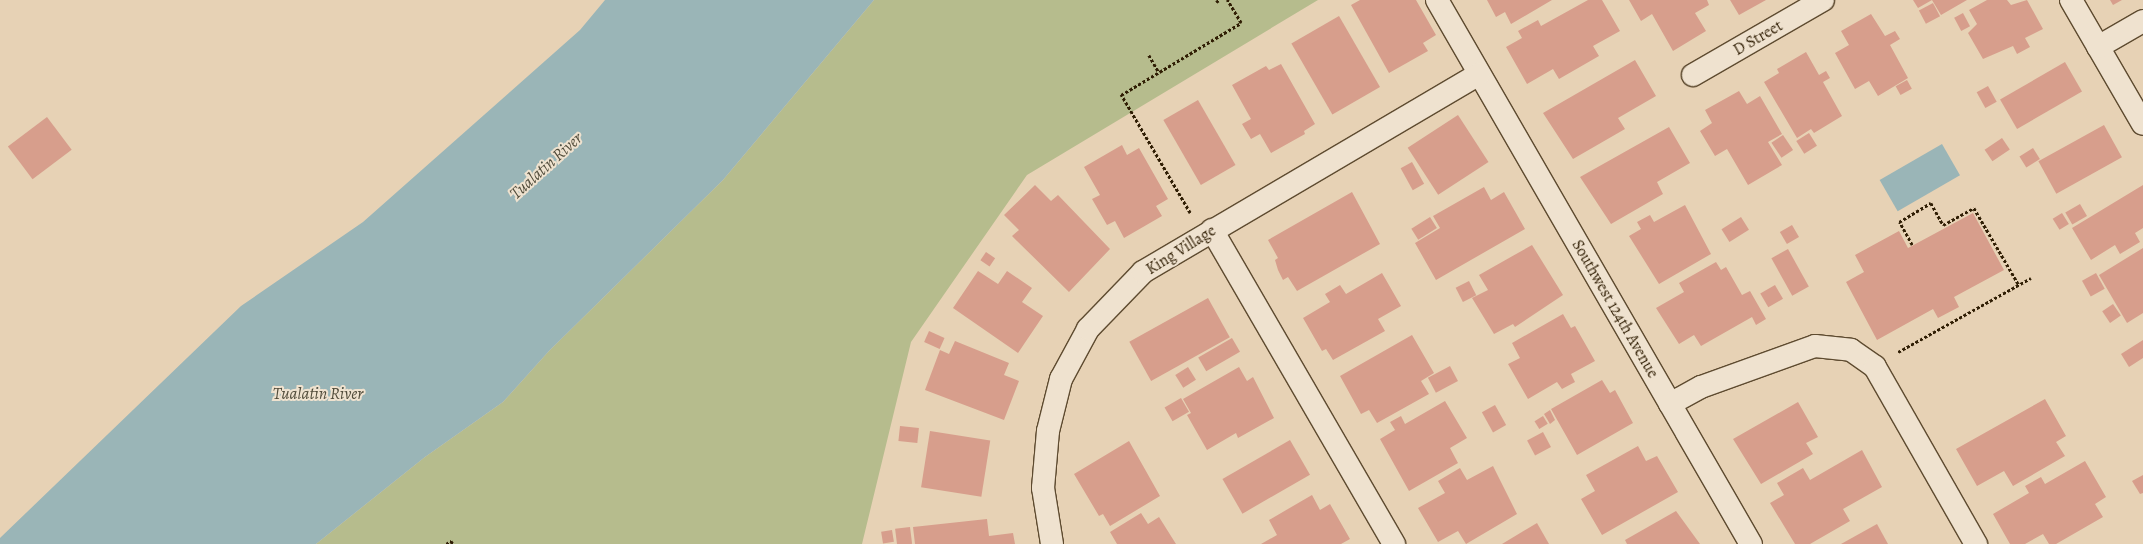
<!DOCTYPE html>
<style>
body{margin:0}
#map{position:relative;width:2143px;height:544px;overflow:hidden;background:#e7d2b5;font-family:Alegreya,serif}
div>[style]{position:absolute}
.green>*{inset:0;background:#b6bc8d}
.water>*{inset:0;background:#9ab5b7;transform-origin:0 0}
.building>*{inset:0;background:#d79e8c;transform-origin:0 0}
.path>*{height:2.5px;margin-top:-1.25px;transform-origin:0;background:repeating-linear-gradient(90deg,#301e04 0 3px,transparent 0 5px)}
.roads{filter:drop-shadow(1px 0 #5e4b30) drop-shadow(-1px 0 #5e4b30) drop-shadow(0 1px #5e4b30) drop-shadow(0 -1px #5e4b30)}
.minor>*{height:22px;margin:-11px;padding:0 11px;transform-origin:11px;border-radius:11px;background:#efe2cf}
span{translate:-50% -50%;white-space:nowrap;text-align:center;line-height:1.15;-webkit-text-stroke:4px #efe2cf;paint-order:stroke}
.street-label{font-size:16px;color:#301e04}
.water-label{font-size:17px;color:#504b3a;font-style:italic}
</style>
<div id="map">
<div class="green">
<div style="clip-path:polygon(874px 0,1318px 0,1027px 175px,911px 342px,862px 544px,316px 544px,425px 457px,503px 402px,549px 351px,723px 180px)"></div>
</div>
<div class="water">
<div style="clip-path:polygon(605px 0,874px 0,723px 180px,549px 351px,503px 402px,425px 457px,316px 544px,0 544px,0 538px,241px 306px,363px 222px,580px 30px)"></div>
<div style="left:1942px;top:144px;width:36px;height:72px;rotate:60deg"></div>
</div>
<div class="building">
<div style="clip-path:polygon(1360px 0,1416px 0,1436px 35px,1423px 43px,1428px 51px,1389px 73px,1351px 5px)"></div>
<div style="clip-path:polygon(1487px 0,1552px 0,1511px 24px,1505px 12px,1496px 17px)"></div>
<div style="clip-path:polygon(1588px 0,1602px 0,1620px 31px,1593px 46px,1599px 56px,1559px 79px,1553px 69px,1527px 84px,1506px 47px,1522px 38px,1518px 31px,1538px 20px,1541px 26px)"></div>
<div style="clip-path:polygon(1629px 0,1707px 0,1709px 5px,1695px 13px,1706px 31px,1673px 51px,1652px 14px,1641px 21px)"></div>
<div style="clip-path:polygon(1730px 0,1766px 0,1739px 15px)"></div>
<div style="clip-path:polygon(1913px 0,1967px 0,1941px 15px,1932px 0,1918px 8px)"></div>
<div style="clip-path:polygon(1987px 0,2007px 0,2011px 5px,2027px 0,2043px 29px,2025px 38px,2030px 47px,2017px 54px,2013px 46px,1983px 59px,1968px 33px,1977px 24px,1969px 10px)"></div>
<div style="clip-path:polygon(2110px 0,2122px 0,2113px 5px)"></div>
<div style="left:1933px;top:3px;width:15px;height:16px;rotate:62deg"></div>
<div style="left:1963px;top:13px;width:15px;height:10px;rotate:62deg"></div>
<div style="clip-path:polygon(1871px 14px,1885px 36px,1895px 31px,1900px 39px,1890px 45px,1908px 78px,1878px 96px,1869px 81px,1855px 89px,1835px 53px,1849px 45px,1841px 31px)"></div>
<div style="left:1339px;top:16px;width:82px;height:55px;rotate:60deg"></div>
<div style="clip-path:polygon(1806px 52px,1819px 75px,1826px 71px,1830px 78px,1823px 82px,1842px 116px,1814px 133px,1811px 129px,1797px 138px,1764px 82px,1779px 73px,1777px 69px)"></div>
<div style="clip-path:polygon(1635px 60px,1656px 96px,1618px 118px,1625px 129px,1573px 159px,1543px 113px)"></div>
<div style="left:2065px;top:62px;width:34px;height:75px;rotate:60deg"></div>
<div style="clip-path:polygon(1281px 64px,1315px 124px,1304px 131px,1305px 134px,1271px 153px,1260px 134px,1251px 139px,1242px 124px,1251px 119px,1232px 85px,1266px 66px,1269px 70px)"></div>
<div style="left:1907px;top:80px;width:10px;height:13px;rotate:61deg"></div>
<div style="left:1988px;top:86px;width:18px;height:13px;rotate:61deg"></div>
<div style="clip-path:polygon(1739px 91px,1747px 104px,1760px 96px,1782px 134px,1768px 142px,1782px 165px,1748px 185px,1727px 149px,1715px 156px,1700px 131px,1712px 123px,1705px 110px)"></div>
<div style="left:1198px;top:100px;width:75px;height:40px;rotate:60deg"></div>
<div style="left:1458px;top:115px;width:56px;height:60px;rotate:57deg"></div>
<div style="left:47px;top:117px;width:41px;height:49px;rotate:53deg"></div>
<div style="left:2104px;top:125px;width:37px;height:75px;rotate:61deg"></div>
<div style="clip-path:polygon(1669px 127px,1690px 163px,1657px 182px,1663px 194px,1611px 224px,1580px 177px)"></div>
<div style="left:1809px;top:133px;width:15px;height:15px;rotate:58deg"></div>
<div style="left:1783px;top:135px;width:18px;height:14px;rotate:56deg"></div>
<div style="left:2002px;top:138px;width:14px;height:21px;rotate:56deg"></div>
<div style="clip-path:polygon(1122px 145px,1127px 155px,1139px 148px,1168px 199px,1156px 206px,1162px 216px,1124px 238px,1115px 221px,1107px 225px,1092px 199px,1100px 195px,1084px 167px)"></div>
<div style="left:2033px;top:148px;width:13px;height:16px;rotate:58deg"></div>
<div style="left:1412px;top:162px;width:25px;height:13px;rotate:61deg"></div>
<div style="clip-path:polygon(1035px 185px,1051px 201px,1058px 195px,1110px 249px,1069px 292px,1012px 236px,1019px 230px,1004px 215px)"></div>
<div style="clip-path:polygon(2143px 185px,2143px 228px,2135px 233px,2140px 242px,2120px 254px,2115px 245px,2091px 260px,2072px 228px)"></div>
<div style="clip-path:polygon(1484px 187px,1491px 200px,1504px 192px,1525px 229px,1436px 280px,1415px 243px,1440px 228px,1433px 216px)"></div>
<div style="clip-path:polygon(1352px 192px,1380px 244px,1297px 291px,1288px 277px,1283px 280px,1278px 270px,1275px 260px,1278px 258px,1268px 240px)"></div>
<div style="left:2080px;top:204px;width:14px;height:17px;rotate:60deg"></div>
<div style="clip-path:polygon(1685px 205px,1711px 254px,1659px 284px,1629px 236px,1641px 229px,1637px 222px,1650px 215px,1654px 222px)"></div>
<div style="clip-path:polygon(1973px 213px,2004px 270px,1954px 297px,1959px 307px,1938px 318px,1933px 309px,1877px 340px,1846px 282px,1864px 272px,1855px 255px,1899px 231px,1908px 248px)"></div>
<div style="left:2062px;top:213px;width:13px;height:11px;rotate:58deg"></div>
<div style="left:1430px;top:217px;width:13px;height:22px;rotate:58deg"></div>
<div style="left:1741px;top:217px;width:15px;height:23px;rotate:58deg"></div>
<div style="left:1792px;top:225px;width:14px;height:14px;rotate:60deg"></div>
<div style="clip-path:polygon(1532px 245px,1563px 295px,1515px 327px,1513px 324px,1494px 334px,1472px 298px,1488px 290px,1479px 275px)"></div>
<div style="clip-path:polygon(2143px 248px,2143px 313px,2127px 323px,2099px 275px)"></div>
<div style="left:1788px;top:249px;width:43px;height:19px;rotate:61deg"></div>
<div style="left:986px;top:252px;width:11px;height:10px;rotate:34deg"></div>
<div style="clip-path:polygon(1716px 262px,1721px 270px,1726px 267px,1742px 295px,1750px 291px,1766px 319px,1756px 325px,1752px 317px,1701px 346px,1694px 335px,1679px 344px,1656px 308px,1684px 292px,1679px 283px)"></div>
<div style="clip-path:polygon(978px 271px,998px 284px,1007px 271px,1032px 288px,1022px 302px,1043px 316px,1018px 353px,953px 308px)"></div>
<div style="clip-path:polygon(1382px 273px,1401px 306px,1378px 319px,1385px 331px,1333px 360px,1326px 349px,1322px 351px,1303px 318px,1330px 302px,1325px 294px,1340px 285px,1346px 294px)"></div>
<div style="left:2096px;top:273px;width:18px;height:16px;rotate:61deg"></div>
<div style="left:1469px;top:281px;width:16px;height:15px;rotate:63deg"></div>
<div style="left:1775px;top:285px;width:16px;height:17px;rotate:60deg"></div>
<div style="left:1208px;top:298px;width:45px;height:90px;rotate:61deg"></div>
<div style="left:2113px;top:304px;width:14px;height:13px;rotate:56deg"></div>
<div style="clip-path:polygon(1563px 314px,1571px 328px,1575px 326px,1595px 361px,1571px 374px,1575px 382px,1562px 389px,1557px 382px,1528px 399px,1508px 364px,1520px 358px,1512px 343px)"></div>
<div style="left:929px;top:331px;width:17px;height:12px;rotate:24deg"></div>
<div style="clip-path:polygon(1412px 335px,1434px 373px,1421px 381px,1429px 394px,1377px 423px,1369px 410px,1361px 414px,1340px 376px)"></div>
<div style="left:1232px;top:338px;width:16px;height:39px;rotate:60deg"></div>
<div style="clip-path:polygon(2143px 340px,2143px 358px,2129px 367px,2121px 354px)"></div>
<div style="clip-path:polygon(955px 341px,1009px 363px,1004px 375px,1019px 381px,1004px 420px,925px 390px,940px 350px,949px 354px)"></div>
<div style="left:1450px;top:366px;width:17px;height:25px;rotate:62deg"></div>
<div style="left:1188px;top:367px;width:15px;height:15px;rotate:58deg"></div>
<div style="clip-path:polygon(1239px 367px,1247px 381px,1253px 377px,1274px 418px,1238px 438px,1236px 433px,1207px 450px,1187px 415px,1191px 413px,1183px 399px)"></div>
<div style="clip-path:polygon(1602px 380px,1610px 393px,1615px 390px,1633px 423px,1577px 455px,1551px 409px)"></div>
<div style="left:1181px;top:398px;width:16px;height:19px;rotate:60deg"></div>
<div style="clip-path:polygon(2045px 399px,2066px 436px,2056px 442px,2065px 456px,2013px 486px,2004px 471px,1977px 486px,1956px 449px)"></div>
<div style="clip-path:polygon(1445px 401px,1467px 438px,1450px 448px,1458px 463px,1409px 491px,1380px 439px,1395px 430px,1390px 422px,1401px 416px,1405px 424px)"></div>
<div style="clip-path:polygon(1798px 402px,1818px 437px,1806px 443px,1813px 454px,1761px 484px,1733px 439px)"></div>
<div style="left:1495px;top:405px;width:23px;height:15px;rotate:61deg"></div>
<div style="clip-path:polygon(1550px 410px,1555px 420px,1550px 424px,1544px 414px)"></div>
<div style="left:1543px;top:416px;width:9px;height:10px;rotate:58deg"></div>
<div style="left:900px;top:426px;width:19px;height:15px;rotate:6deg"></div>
<div style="left:930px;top:431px;width:61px;height:57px;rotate:9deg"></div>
<div style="left:1543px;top:432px;width:17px;height:18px;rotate:62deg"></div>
<div style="left:1290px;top:440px;width:40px;height:78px;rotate:60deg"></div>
<div style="clip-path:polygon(1129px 441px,1160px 496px,1110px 526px,1103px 514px,1099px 516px,1074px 474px)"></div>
<div style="clip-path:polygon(1638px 446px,1646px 461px,1657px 456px,1678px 492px,1602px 535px,1581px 499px,1595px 491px,1586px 475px)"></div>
<div style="clip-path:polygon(1862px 450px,1882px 487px,1843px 509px,1850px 521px,1810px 544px,1795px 544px,1770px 503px,1784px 495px,1777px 483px,1803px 468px,1810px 480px)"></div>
<div style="clip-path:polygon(2085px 461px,2106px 497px,2095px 504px,2103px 517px,2056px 544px,2049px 544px,2043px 534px,2025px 544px,2010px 544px,1993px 514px,2029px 493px,2025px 486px,2041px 477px,2045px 484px)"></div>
<div style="clip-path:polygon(1493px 466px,1517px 514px,1466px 544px,1458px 531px,1438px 542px,1418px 508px,1445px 493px,1438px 481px,1460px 468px,1467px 480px)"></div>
<div style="clip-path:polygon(2143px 475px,2143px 493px,2140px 494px,2132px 481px)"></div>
<div style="clip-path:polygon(1312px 495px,1320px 510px,1330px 504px,1350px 539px,1341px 544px,1261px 544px,1277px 535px,1269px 520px)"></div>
<div style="clip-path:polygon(1676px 511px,1700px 544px,1627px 544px,1625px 540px)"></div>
<div style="clip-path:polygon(1141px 513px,1148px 524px,1159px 517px,1176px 544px,1117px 544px,1110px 532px)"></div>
<div style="clip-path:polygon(987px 519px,989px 536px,1013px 533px,1015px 544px,915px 544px,913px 527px)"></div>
<div style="clip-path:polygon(1537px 523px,1549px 544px,1502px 544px)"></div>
<div style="clip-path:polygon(1877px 524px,1888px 544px,1841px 544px)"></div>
<div style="left:910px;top:527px;width:17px;height:15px;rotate:83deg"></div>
<div style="left:892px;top:530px;width:12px;height:11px;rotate:81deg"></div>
</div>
<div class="path">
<div style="left:1216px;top:2px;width:4px;rotate:-34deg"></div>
<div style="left:1149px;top:55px;width:20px;rotate:60deg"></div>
<div style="left:1190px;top:213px;width:137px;rotate:-120.3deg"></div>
<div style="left:1121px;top:95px;width:140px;rotate:-31deg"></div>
<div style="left:1241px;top:23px;width:27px;rotate:-121deg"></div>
<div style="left:1912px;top:245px;width:26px;rotate:-119deg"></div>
<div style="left:1899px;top:222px;width:37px;rotate:-31deg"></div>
<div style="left:1931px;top:203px;width:25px;rotate:61deg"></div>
<div style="left:1943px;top:225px;width:35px;rotate:-29deg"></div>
<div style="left:1974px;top:208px;width:89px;rotate:59.7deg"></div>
<div style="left:1898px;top:352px;width:152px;rotate:-29.1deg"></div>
<div style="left:446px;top:544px;width:6px;rotate:-31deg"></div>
<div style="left:451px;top:541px;width:4px;rotate:56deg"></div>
</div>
<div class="roads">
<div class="minor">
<div style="left:1437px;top:0;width:628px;rotate:60.01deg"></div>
<div style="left:2071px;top:0;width:143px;rotate:59.9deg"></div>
<div style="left:2098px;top:47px;width:52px;rotate:-30deg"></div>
<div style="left:1693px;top:75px;width:150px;rotate:-30deg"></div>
<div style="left:1212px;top:230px;width:363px;rotate:59.9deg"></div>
<div style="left:1670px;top:404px;width:35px;rotate:-29deg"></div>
<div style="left:1701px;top:387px;width:121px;rotate:-19.8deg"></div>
<div style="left:1815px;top:346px;width:36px;rotate:6deg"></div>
<div style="left:1851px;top:350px;width:29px;rotate:35deg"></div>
<div style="left:1875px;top:367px;width:204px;rotate:60.3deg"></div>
<div style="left:1052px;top:544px;width:57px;rotate:-99.1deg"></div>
<div style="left:1043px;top:488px;width:57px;rotate:-85deg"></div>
<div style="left:1048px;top:431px;width:54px;rotate:-76deg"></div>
<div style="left:1061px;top:379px;width:57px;rotate:-61.6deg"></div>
<div style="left:1088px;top:329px;width:79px;rotate:-46deg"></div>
<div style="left:1143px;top:272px;width:390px;rotate:-30.5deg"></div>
</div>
</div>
<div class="street-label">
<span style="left:1758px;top:38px;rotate:-30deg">D Street</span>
<span style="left:1181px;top:250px;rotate:-32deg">King Village</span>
<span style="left:1615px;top:309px;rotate:60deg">Southwest 124th Avenue</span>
</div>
<div class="water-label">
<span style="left:546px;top:166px;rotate:-42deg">Tualatin River</span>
<span style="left:318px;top:394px">Tualatin River</span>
</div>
</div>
